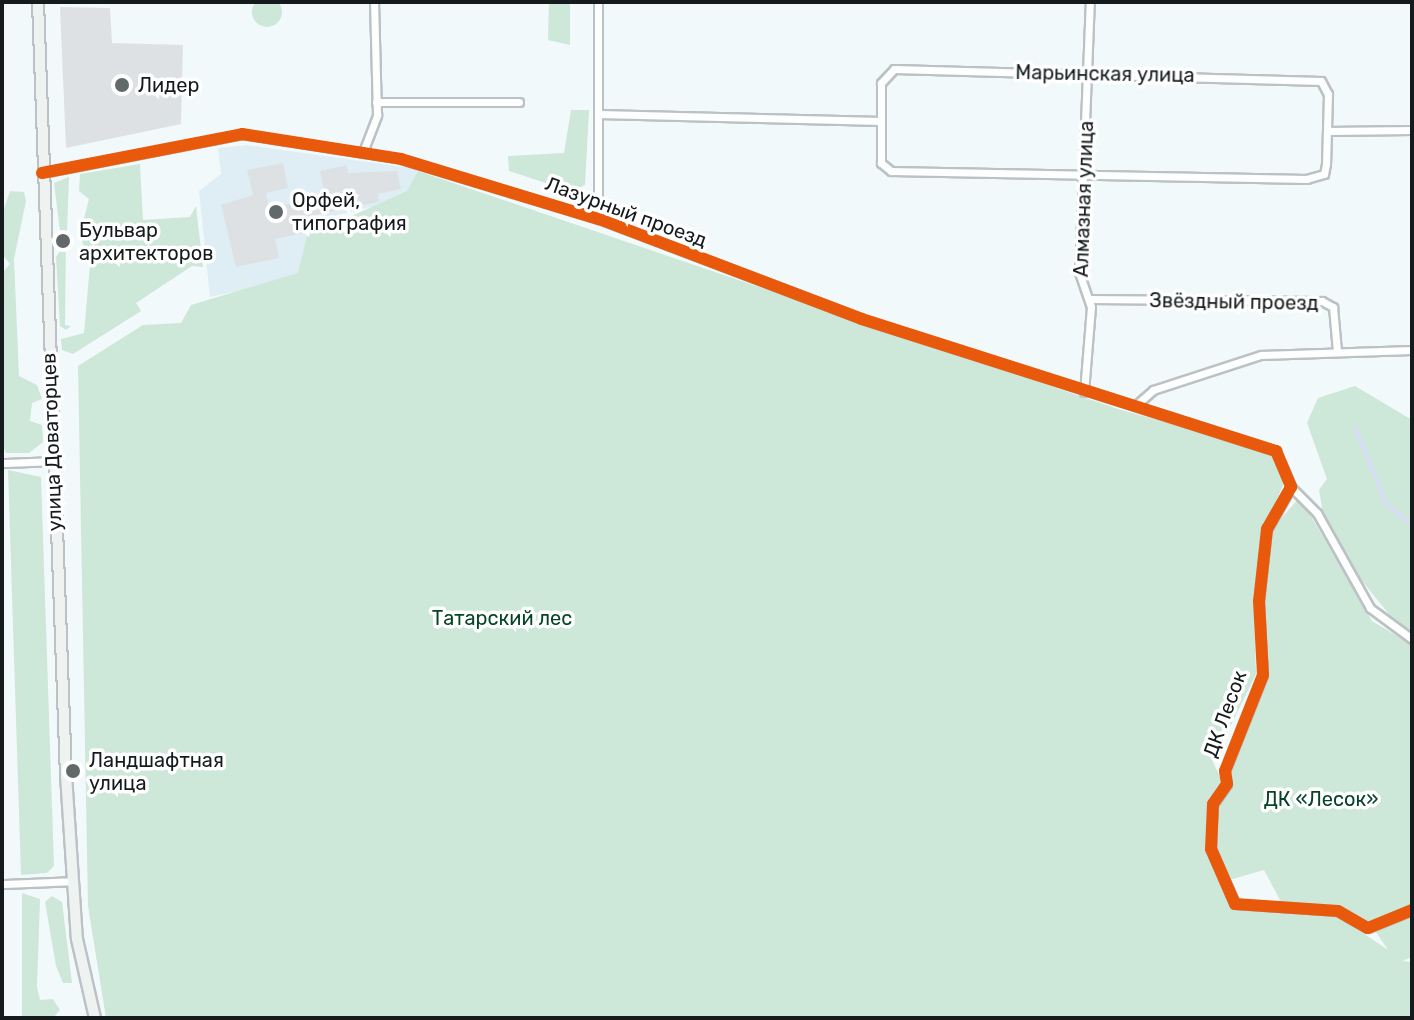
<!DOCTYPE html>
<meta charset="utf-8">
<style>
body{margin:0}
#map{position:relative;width:1414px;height:1020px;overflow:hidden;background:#f2f9fb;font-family:Rubik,sans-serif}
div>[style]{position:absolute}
.built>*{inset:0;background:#dfeef4}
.green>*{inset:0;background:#cde7d9}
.round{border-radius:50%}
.stream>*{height:3px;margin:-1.5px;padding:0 1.5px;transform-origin:1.5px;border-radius:1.5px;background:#dadafc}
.building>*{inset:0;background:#dde1e4}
.roads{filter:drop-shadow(2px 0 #bcc2c4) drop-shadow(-2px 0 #bcc2c4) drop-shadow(0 2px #bcc2c4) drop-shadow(0 -2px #bcc2c4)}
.minor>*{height:7px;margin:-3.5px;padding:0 3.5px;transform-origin:3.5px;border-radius:3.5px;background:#fdfefe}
.secondary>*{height:10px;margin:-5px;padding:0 5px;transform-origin:5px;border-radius:5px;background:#eef3f2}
.cycleway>*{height:12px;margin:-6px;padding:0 6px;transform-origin:6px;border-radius:6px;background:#e8590c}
.dots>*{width:22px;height:22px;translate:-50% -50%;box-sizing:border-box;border:4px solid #fff;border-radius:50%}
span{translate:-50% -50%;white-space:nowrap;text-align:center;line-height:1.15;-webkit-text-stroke:7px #fff;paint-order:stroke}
.street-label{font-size:20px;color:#151b1d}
.poi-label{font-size:20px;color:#151b1d}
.left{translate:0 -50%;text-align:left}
.park-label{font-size:20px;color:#064428}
.frame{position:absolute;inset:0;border:4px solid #151b1d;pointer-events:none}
</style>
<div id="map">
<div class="built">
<div style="clip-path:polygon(247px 145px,418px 169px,412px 197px,317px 220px,299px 278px,210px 297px,199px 191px,221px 174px,218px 148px)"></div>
</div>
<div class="green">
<div class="round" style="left:252px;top:-3px;width:30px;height:30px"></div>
<div style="clip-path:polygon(549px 2px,570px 2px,570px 45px,548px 40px)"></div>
<div style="clip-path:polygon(571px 110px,589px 110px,585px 185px,570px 191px,509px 171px,508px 156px,564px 153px)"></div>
<div style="clip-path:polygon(140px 164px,143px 220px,190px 217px,196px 206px,203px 267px,192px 266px,136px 303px,141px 311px,73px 354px,62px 350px,61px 339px,84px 333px,90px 265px,80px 235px,89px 199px,79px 191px,80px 174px)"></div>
<div style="clip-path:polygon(evenodd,418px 171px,1118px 409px,1262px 449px,1279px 460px,1283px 485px,1266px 525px,1254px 606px,1256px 674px,1213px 762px,1221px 779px,1215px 808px,1233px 781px,1230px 771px,1268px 670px,1262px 599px,1271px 530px,1300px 497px,1372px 621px,1412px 645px,1412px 957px,1402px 961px,1412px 962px,1412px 1018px,106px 1018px,88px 906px,78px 366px,143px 325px,181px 323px,191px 305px,298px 273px,307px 236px,407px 191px,418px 171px,1211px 835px,1229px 880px,1264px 870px,1281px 902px,1330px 907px,1370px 923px,1388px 950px,1339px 917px,1230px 906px,1207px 853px,1211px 835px)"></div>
<div style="clip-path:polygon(69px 177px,67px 231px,60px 231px,54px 183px)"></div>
<div style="clip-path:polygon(10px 191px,24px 192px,26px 201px,14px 259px,19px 376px,37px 385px,42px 399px,32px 403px,30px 421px,42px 425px,43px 442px,29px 453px,6px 453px,2px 444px,2px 273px,10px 264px,2px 254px,2px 215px)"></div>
<div style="clip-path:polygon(66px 242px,65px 325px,71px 326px,66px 330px,60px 326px,56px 257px)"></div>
<div style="clip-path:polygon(1355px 386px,1412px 420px,1412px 631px,1393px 619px,1358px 576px,1324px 519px,1319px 490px,1327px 479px,1307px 423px,1318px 398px)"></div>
<div style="clip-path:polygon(8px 470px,41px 477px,54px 866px,47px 873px,21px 875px)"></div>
<div style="clip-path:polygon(22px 893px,40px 899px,37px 987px,40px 1000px,53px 999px,60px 1010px,53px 1018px,22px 1018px)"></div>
<div style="clip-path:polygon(52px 896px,62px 902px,72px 983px,63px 983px,56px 966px,45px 902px)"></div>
</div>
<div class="stream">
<div style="left:1354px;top:426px;width:84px;rotate:67.7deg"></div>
<div style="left:1386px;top:504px;width:33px;rotate:39deg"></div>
</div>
<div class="building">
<div style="clip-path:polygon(60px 7px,110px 8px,112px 43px,183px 45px,181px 124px,66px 148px)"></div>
<div style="clip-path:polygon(283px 163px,288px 188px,266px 193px,269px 208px,325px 196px,320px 171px,347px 165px,348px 173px,397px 171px,401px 189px,378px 194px,379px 202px,310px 216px,313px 231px,275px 239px,279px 258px,236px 267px,221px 205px,253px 195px,247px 170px)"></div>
</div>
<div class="roads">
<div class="minor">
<div style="left:894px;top:69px;width:427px;rotate:1.6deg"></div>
<div style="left:1321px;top:81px;width:15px;rotate:62deg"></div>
<div style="left:1328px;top:94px;width:70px;rotate:91.6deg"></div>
<div style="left:1326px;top:164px;width:10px;rotate:101deg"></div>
<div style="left:1324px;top:174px;width:18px;rotate:164deg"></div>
<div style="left:1307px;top:179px;width:416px;rotate:-178.9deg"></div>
<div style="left:891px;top:171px;width:13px;rotate:-141deg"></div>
<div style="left:881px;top:163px;width:80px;rotate:-90deg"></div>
<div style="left:881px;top:83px;width:19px;rotate:-47deg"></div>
<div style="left:376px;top:102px;width:143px"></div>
<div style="left:599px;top:114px;width:282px;rotate:1.4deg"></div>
<div style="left:1327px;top:131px;width:85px;rotate:-0.7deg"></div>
<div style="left:363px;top:152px;width:40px;rotate:-69deg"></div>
<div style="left:377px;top:115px;width:113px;rotate:-91.5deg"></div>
<div style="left:42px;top:173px;width:204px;rotate:-11deg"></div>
<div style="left:242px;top:134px;width:161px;rotate:8.9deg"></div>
<div style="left:401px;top:159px;width:207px;rotate:16.9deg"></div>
<div style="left:599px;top:219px;width:281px;rotate:20.8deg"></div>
<div style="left:862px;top:319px;width:435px;rotate:17.7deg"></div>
<div style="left:1276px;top:451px;width:39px;rotate:67deg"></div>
<div style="left:1291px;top:487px;width:48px;rotate:119.7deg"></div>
<div style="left:1267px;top:529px;width:72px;rotate:96.3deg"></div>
<div style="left:1259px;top:601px;width:74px;rotate:86.9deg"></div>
<div style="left:1263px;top:675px;width:103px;rotate:111.6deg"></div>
<div style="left:1225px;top:771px;width:13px;rotate:81deg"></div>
<div style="left:1227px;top:784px;width:24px;rotate:125deg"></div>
<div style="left:1213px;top:804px;width:45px;rotate:92.5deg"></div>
<div style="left:1211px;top:849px;width:60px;rotate:66.4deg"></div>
<div style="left:1235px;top:904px;width:103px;rotate:3.9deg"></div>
<div style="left:1338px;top:911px;width:34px;rotate:30deg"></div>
<div style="left:1368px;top:928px;width:48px;rotate:-22.2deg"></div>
<div style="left:590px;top:216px;width:20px;rotate:-66deg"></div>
<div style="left:598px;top:198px;width:196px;rotate:-90deg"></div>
<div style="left:1090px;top:299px;width:232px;rotate:0.5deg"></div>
<div style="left:1322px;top:301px;width:13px;rotate:29deg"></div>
<div style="left:1333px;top:307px;width:44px;rotate:84.8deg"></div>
<div style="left:1084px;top:392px;width:85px;rotate:-85.3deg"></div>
<div style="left:1091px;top:307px;width:37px;rotate:-109deg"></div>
<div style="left:1079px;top:272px;width:270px;rotate:-87.7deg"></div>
<div style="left:1136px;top:405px;width:23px;rotate:-41deg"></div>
<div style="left:1153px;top:390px;width:114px;rotate:-18deg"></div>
<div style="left:1261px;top:355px;width:151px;rotate:-1.9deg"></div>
<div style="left:2px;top:463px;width:51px;rotate:-2.2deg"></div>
<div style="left:1291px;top:487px;width:37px;rotate:45deg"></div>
<div style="left:1317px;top:513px;width:109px;rotate:60.8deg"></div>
<div style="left:1370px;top:608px;width:52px;rotate:36.4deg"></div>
<div style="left:2px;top:884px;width:71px;rotate:-2.4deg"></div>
</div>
<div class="secondary">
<div style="left:38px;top:2px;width:774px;rotate:87.93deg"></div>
<div style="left:66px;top:775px;width:164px;rotate:86.2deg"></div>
<div style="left:77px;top:939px;width:81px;rotate:77.2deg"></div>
</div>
</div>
<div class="cycleway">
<div style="left:42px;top:173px;width:204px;rotate:-11deg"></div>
<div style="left:242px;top:134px;width:161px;rotate:8.9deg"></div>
<div style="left:401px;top:159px;width:207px;rotate:16.9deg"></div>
<div style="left:599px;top:219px;width:281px;rotate:20.8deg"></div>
<div style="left:862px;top:319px;width:435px;rotate:17.7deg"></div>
<div style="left:1276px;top:451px;width:39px;rotate:67deg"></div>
<div style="left:1291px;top:487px;width:48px;rotate:119.7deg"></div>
<div style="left:1267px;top:529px;width:72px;rotate:96.3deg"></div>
<div style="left:1259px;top:601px;width:74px;rotate:86.9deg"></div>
<div style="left:1263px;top:675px;width:103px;rotate:111.6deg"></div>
<div style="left:1225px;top:771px;width:13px;rotate:81deg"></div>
<div style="left:1227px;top:784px;width:24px;rotate:125deg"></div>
<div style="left:1213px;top:804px;width:45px;rotate:92.5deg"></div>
<div style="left:1211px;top:849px;width:60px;rotate:66.4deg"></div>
<div style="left:1235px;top:904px;width:103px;rotate:3.9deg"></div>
<div style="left:1338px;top:911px;width:34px;rotate:30deg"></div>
<div style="left:1368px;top:928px;width:48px;rotate:-22.2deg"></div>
</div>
<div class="dots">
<div style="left:122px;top:85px;background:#62696b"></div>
<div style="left:276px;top:212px;background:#62696b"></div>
<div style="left:63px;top:241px;background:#62696b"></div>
<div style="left:73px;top:771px;background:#62696b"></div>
</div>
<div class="street-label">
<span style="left:1105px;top:74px;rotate:1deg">Марьинская улица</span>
<span style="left:1084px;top:199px;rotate:-88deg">Алмазная улица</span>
<span style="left:626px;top:212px;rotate:20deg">Лазурный проезд</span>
<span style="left:1234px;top:302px;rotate:1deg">Звёздный проезд</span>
<span style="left:52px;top:442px;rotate:-92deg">улица Доваторцев</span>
<span style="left:1225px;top:714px;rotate:-70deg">ДК Лесок</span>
</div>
<div class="poi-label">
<span class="left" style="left:138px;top:85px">Лидер</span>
<span class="left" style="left:292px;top:212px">Орфей,<br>типография</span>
<span class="left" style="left:79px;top:242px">Бульвар<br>архитекторов</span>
<span class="left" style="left:89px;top:772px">Ландшафтная<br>улица</span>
</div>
<div class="park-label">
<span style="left:502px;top:618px">Татарский лес</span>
<span style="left:1321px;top:799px">ДК «Лесок»</span>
</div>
<div class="frame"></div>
</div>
